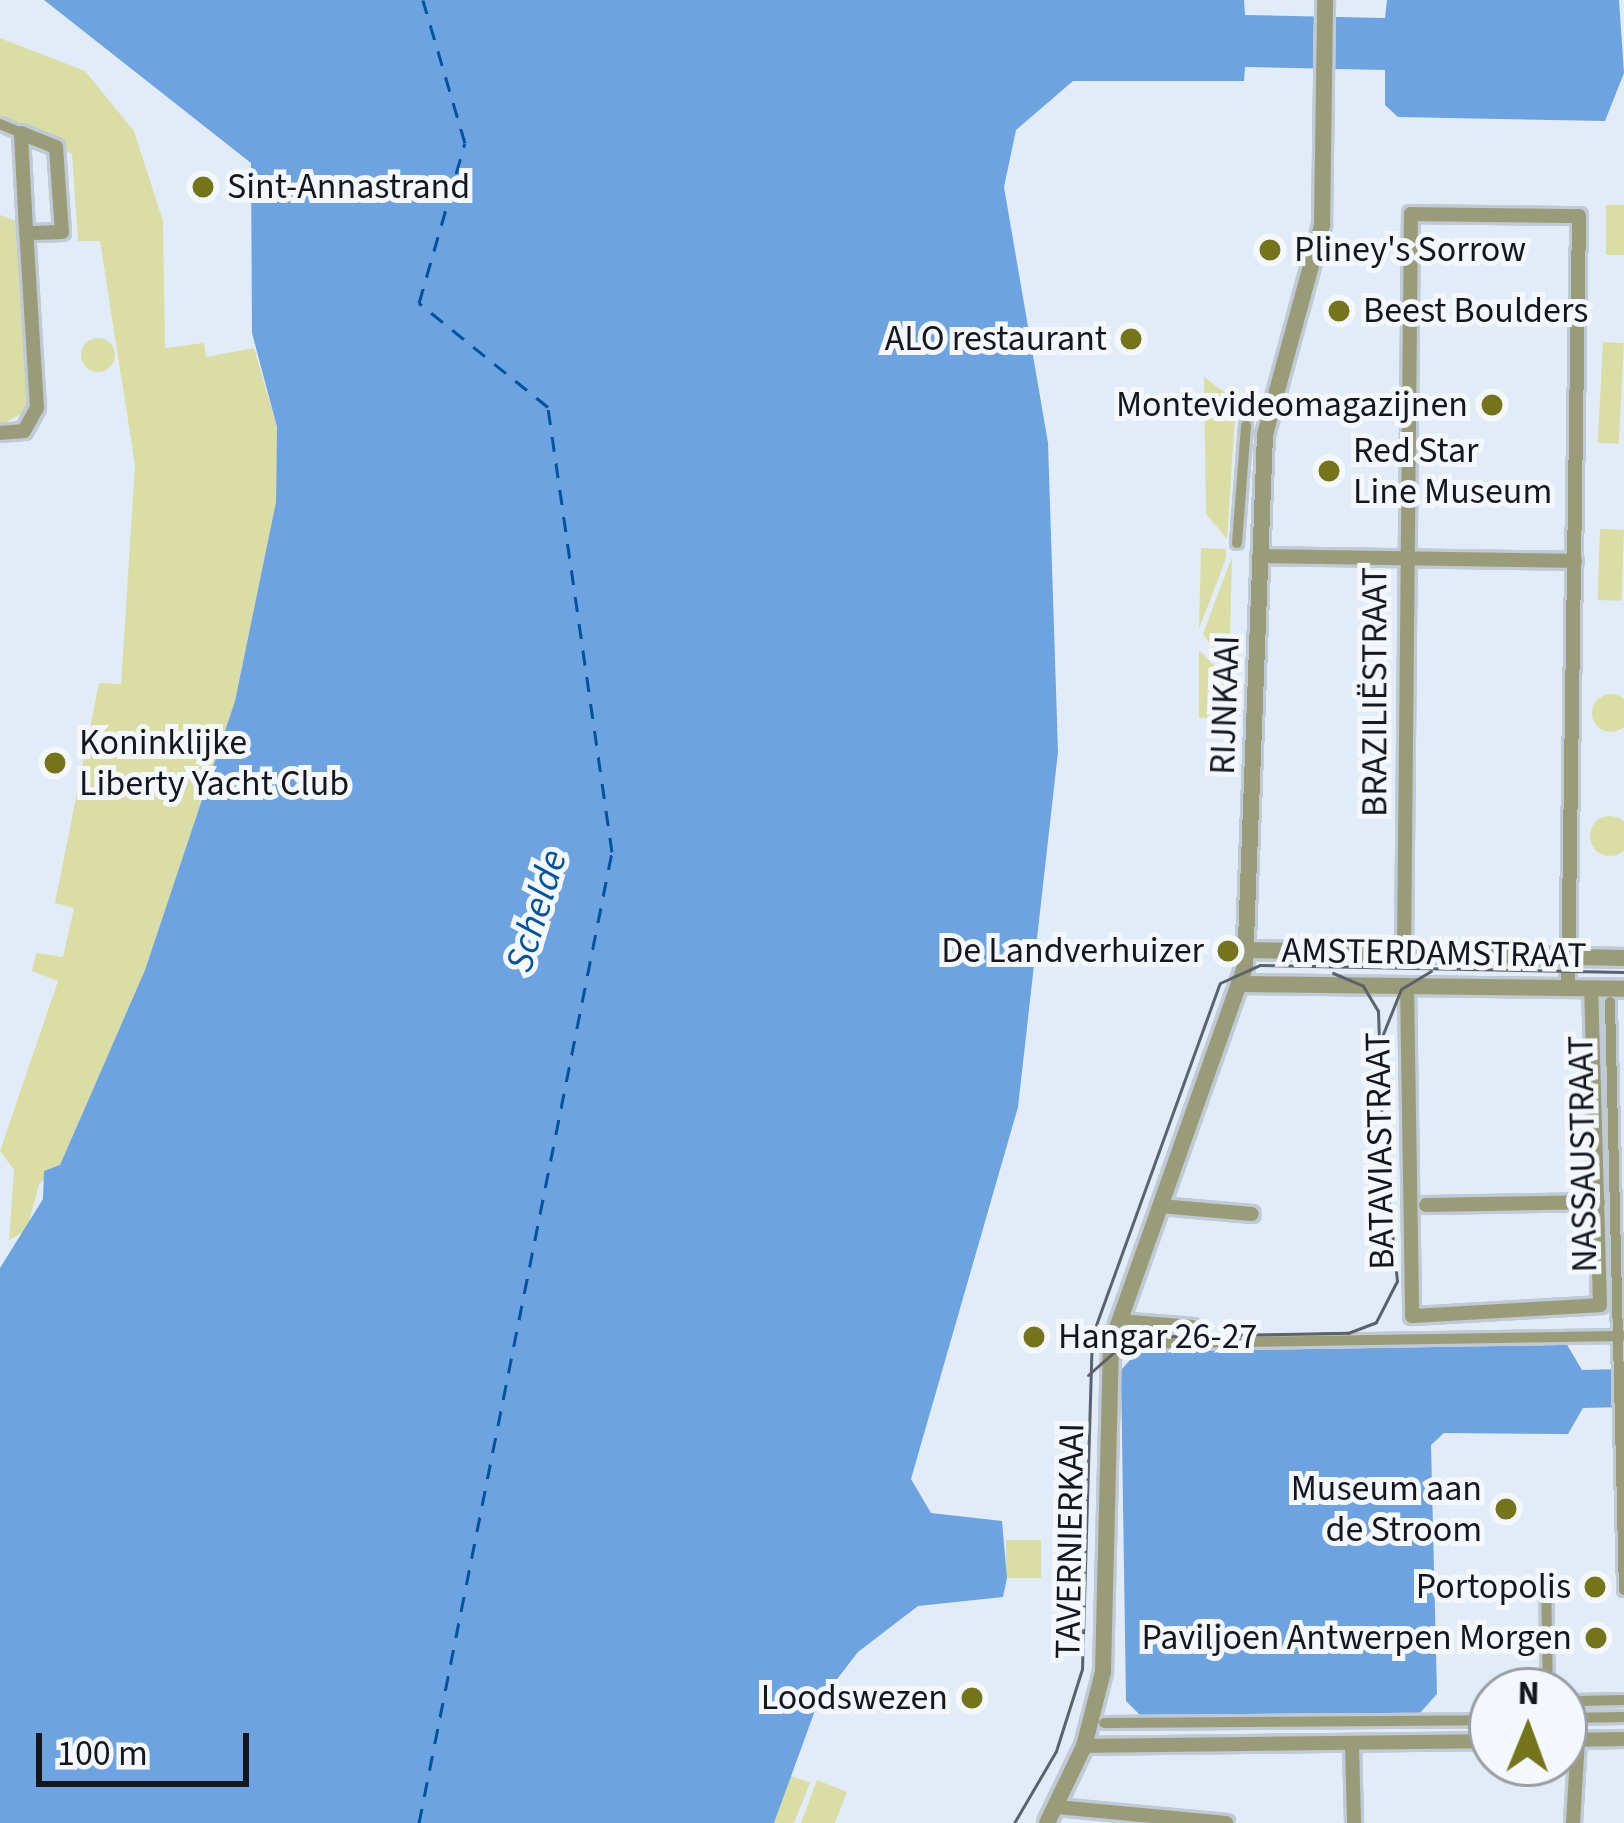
<!DOCTYPE html>
<meta charset="utf-8">
<style>
body{margin:0}
#map{position:relative;width:1624px;height:1823px;overflow:hidden;background:#e1ecf8;font-family:"Source Sans 3",sans-serif}
div>[style]{position:absolute}
.green>*{inset:0;background:#dbdea4;transform-origin:0 0}
.round{border-radius:50%}
.water>*{inset:0;background:#6da3e1}
.ferry>*{height:3px;margin-top:-1.5px;transform-origin:0;background:repeating-linear-gradient(90deg,#00539d 0 15px,transparent 0 27px)}
.roads{filter:drop-shadow(3px 0 #c0cad5) drop-shadow(-3px 0 #c0cad5) drop-shadow(0 3px #c0cad5) drop-shadow(0 -3px #c0cad5)}
.pedestrian>*{height:10px;margin:-5px;padding:0 5px;transform-origin:5px;border-radius:5px;background:#9a9c79}
.minor>*{height:14px;margin:-7px;padding:0 7px;transform-origin:7px;border-radius:7px;background:#9a9c79}
.tertiary>*{height:16px;margin:-8px;padding:0 8px;transform-origin:8px;border-radius:8px;background:#9a9c79}
.tram>*{height:3px;margin:-1.5px;padding:0 1.5px;transform-origin:1.5px;border-radius:1.5px;background:#5c6269}
.dots>*{width:33px;height:33px;translate:-50% -50%;box-sizing:border-box;border:6px solid #f4f8fd;border-radius:50%}
span{translate:-50% -50%;white-space:nowrap;text-align:center;line-height:1.15;-webkit-text-stroke:10px #f4f8fd;paint-order:stroke}
.poi-label{font-size:36px;color:#14181c}
.left{translate:0 -50%;text-align:left}
.right{translate:-100% -50%;text-align:right}
.street-label{font-size:36px;color:#14181c}
.water-label{font-size:39px;color:#00539d;font-style:italic}
.north{position:absolute;left:1468px;top:1667px;width:120px;height:120px;box-sizing:border-box;background:#f4f8fd;border:3px solid #9a9ea3;border-radius:50%;rotate:1deg;font-size:33px;font-weight:700;line-height:48px;text-align:center;color:#14181c}
.north::after{content:'';display:block;margin:auto;width:42px;height:54px;background:#74751b;clip-path:polygon(50% 0,100% 100%,50% 72%,0 100%)}
.scale{position:absolute;left:36px;top:1733px;width:213px;height:54px;box-sizing:border-box;border:6px solid #14181c;border-top:0;padding-left:15px;font-size:36px;line-height:42px;white-space:nowrap;color:#14181c;-webkit-text-stroke:9px #f4f8fd;paint-order:stroke}
</style>
<div id="map">
<div class="green">
<div style="clip-path:polygon(0 38px,85px 71px,134px 131px,163px 221px,165px 348px,204px 343px,206px 357px,254px 348px,277px 427px,276px 502px,235px 701px,145px 970px,60px 1165px,39px 1184px,27px 1230px,9px 1240px,14px 1170px,0 1151px,58px 981px,32px 971px,36px 953px,63px 957px,74px 908px,55px 903px,99px 683px,121px 684px,135px 465px,100px 241px,78px 241px,72px 154px,0 118px)"></div>
<div style="left:1606px;top:205px;width:18px;height:50px"></div>
<div style="clip-path:polygon(0 215px,19px 222px,31px 408px,0 426px)"></div>
<div class="round" style="left:81px;top:338px;width:34px;height:34px"></div>
<div style="left:1603px;top:342px;width:21px;height:101px;rotate:3deg"></div>
<div style="clip-path:polygon(1204px 377px,1236px 401px,1227px 539px,1206px 514px)"></div>
<div style="left:1600px;top:529px;width:24px;height:71px;rotate:2deg"></div>
<div style="clip-path:polygon(1201px 548px,1226px 549px,1226px 558px,1199px 629px)"></div>
<div style="clip-path:polygon(1232px 557px,1229px 672px,1203px 634px)"></div>
<div style="clip-path:polygon(1199px 650px,1228px 680px,1227px 718px,1199px 718px)"></div>
<div class="round" style="left:1592px;top:694px;width:38px;height:38px"></div>
<div class="round" style="left:1590px;top:816px;width:40px;height:40px"></div>
<div style="left:1006px;top:1540px;width:35px;height:38px"></div>
<div style="clip-path:polygon(789px 1775px,810px 1783px,794px 1823px,774px 1823px)"></div>
<div style="clip-path:polygon(817px 1780px,847px 1792px,835px 1823px,801px 1823px)"></div>
</div>
<div class="water">
<div style="clip-path:polygon(44px 0,1244px 0,1245px 15px,1385px 18px,1387px 0,1619px 0,1624px 73px,1605px 121px,1398px 117px,1385px 105px,1385px 70px,1245px 67px,1244px 81px,1073px 81px,1016px 130px,1004px 187px,1048px 443px,1058px 752px,1018px 1107px,911px 1479px,931px 1513px,1002px 1521px,1007px 1578px,1003px 1597px,918px 1606px,858px 1652px,817px 1705px,774px 1823px,0 1823px,0 1268px,43px 1199px,44px 1171px,60px 1165px,145px 970px,235px 701px,276px 502px,277px 427px,252px 333px,251px 163px)"></div>
<div style="clip-path:polygon(1566px 1343px,1582px 1370px,1624px 1369px,1624px 1407px,1583px 1408px,1568px 1434px,1444px 1433px,1431px 1445px,1437px 1694px,1419px 1714px,1145px 1720px,1126px 1701px,1121px 1370px,1139px 1350px)"></div>
</div>
<div class="ferry">
<div style="left:419px;top:1823px;width:990px;rotate:-78.76deg"></div>
<div style="left:612px;top:852px;width:450px;rotate:-98.2deg"></div>
<div style="left:548px;top:407px;width:166px;rotate:-141.1deg"></div>
<div style="left:419px;top:303px;width:166px;rotate:-74deg"></div>
<div style="left:465px;top:143px;width:149px;rotate:-106.4deg"></div>
</div>
<div class="roads">
<div class="pedestrian">
<div style="left:0;top:124px;width:23px;rotate:23deg"></div>
<div style="left:1237px;top:543px;width:118px;rotate:-85.6deg"></div>
<div style="left:1610px;top:1002px;width:588px;rotate:88.64deg"></div>
<div style="left:1121px;top:1344px;width:501px;rotate:-0.91deg"></div>
<div style="left:1546px;top:1579px;width:112px;rotate:89deg"></div>
<div style="left:1564px;top:1718px;width:60px;rotate:-1deg"></div>
<div style="left:1104px;top:1723px;width:388px;rotate:-0.4deg"></div>
<div style="left:1578px;top:1740px;width:39px;rotate:-91deg"></div>
<div style="left:1577px;top:1701px;width:47px;rotate:-1.2deg"></div>
</div>
<div class="minor">
<div style="left:0;top:433px;width:24px;rotate:-5deg"></div>
<div style="left:24px;top:431px;width:26px;rotate:-61deg"></div>
<div style="left:37px;top:408px;width:178px;rotate:-93.5deg"></div>
<div style="left:26px;top:230px;width:97px;rotate:-93deg"></div>
<div style="left:21px;top:133px;width:38px;rotate:22deg"></div>
<div style="left:56px;top:147px;width:85px;rotate:86deg"></div>
<div style="left:62px;top:232px;width:36px;rotate:178deg"></div>
<div style="left:1263px;top:556px;width:312px;rotate:0.9deg"></div>
<div style="left:1404px;top:954px;width:740px;rotate:-89.46deg"></div>
<div style="left:1411px;top:214px;width:168px;rotate:0.7deg"></div>
<div style="left:1579px;top:216px;width:772px;rotate:90.82deg"></div>
<div style="left:1407px;top:986px;width:330px;rotate:89.1deg"></div>
<div style="left:1412px;top:1316px;width:188px;rotate:-3.3deg"></div>
<div style="left:1600px;top:1305px;width:317px;rotate:-91.6deg"></div>
<div style="left:1426px;top:1205px;width:172px;rotate:-1deg"></div>
<div style="left:1160px;top:1206px;width:92px;rotate:5deg"></div>
<div style="left:1119px;top:1321px;width:74px;rotate:4.6deg"></div>
<div style="left:1564px;top:1740px;width:60px;rotate:-1deg"></div>
<div style="left:1352px;top:1744px;width:79px;rotate:88.5deg"></div>
<div style="left:1084px;top:1746px;width:408px;rotate:-0.7deg"></div>
<div style="left:1057px;top:1807px;width:170px;rotate:5.4deg"></div>
<div style="left:1573px;top:1823px;width:83px;rotate:-86.6deg"></div>
</div>
<div class="tertiary">
<div style="left:1247px;top:950px;width:377px;rotate:1.2deg"></div>
<div style="left:1242px;top:984px;width:382px;rotate:0.7deg"></div>
<div style="left:1047px;top:1823px;width:85px;rotate:-64.3deg"></div>
<div style="left:1084px;top:1746px;width:76px;rotate:-75.6deg"></div>
<div style="left:1103px;top:1672px;width:327px;rotate:-88.6deg"></div>
<div style="left:1111px;top:1345px;width:401px;rotate:-70.5deg"></div>
<div style="left:1245px;top:967px;width:532px;rotate:-87.85deg"></div>
<div style="left:1265px;top:435px;width:218px;rotate:-74.8deg"></div>
<div style="left:1322px;top:225px;width:225px;rotate:-89.2deg"></div>
</div>
</div>
<div class="tram">
<div style="left:1333px;top:973px;width:33px;rotate:23deg"></div>
<div style="left:1363px;top:986px;width:29px;rotate:59deg"></div>
<div style="left:1378px;top:1011px;width:147px;rotate:88.1deg"></div>
<div style="left:1383px;top:1034px;width:48px;rotate:-68.2deg"></div>
<div style="left:1401px;top:989px;width:35px;rotate:-31deg"></div>
<div style="left:1088px;top:1375px;width:57px;rotate:-41.5deg"></div>
<div style="left:1131px;top:1337px;width:217px;rotate:-1.1deg"></div>
<div style="left:1348px;top:1333px;width:30px;rotate:-21deg"></div>
<div style="left:1376px;top:1322px;width:46px;rotate:-62.9deg"></div>
<div style="left:1397px;top:1281px;width:136px;rotate:-95.9deg"></div>
<div style="left:1014px;top:1823px;width:83px;rotate:-59.7deg"></div>
<div style="left:1056px;top:1751px;width:86px;rotate:-72.4deg"></div>
<div style="left:1082px;top:1669px;width:333px;rotate:-88.3deg"></div>
<div style="left:1092px;top:1336px;width:375px;rotate:-70.1deg"></div>
<div style="left:1220px;top:983px;width:44px;rotate:-24.2deg"></div>
<div style="left:1260px;top:965px;width:364px;rotate:1.1deg"></div>
</div>
<div class="dots">
<div style="left:203px;top:187px;background:#74751b"></div>
<div style="left:1270px;top:250px;background:#74751b"></div>
<div style="left:1339px;top:311px;background:#74751b"></div>
<div style="left:1131px;top:339px;background:#74751b"></div>
<div style="left:1492px;top:405px;background:#74751b"></div>
<div style="left:1329px;top:471px;background:#74751b"></div>
<div style="left:55px;top:763px;background:#74751b"></div>
<div style="left:1228px;top:951px;background:#74751b"></div>
<div style="left:1034px;top:1337px;background:#74751b"></div>
<div style="left:1506px;top:1509px;background:#74751b"></div>
<div style="left:1595px;top:1587px;background:#74751b"></div>
<div style="left:1596px;top:1638px;background:#74751b"></div>
<div style="left:972px;top:1698px;background:#74751b"></div>
</div>
<div class="poi-label">
<span class="left" style="left:227px;top:187px">Sint-Annastrand</span>
<span class="left" style="left:1294px;top:250px">Pliney's Sorrow</span>
<span class="left" style="left:1363px;top:311px">Beest Boulders</span>
<span class="right" style="left:1107px;top:339px">ALO restaurant</span>
<span class="right" style="left:1468px;top:405px">Montevideomagazijnen</span>
<span class="left" style="left:1353px;top:471px">Red Star<br>Line Museum</span>
<span class="left" style="left:79px;top:763px">Koninklijke<br>Liberty Yacht Club</span>
<span class="right" style="left:1204px;top:951px">De Landverhuizer</span>
<span class="left" style="left:1058px;top:1337px">Hangar 26-27</span>
<span class="right" style="left:1482px;top:1509px">Museum aan<br>de Stroom</span>
<span class="right" style="left:1571px;top:1587px">Portopolis</span>
<span class="right" style="left:1572px;top:1638px">Paviljoen Antwerpen Morgen</span>
<span class="right" style="left:948px;top:1698px">Loodswezen</span>
</div>
<div class="street-label">
<span style="left:1375px;top:692px;rotate:-90deg">BRAZILIËSTRAAT</span>
<span style="left:1225px;top:705px;rotate:-88deg">RIJNKAAI</span>
<span style="left:1434px;top:953px;rotate:1deg">AMSTERDAMSTRAAT</span>
<span style="left:1380px;top:1151px;rotate:-91deg">BATAVIASTRAAT</span>
<span style="left:1583px;top:1154px;rotate:-91deg">NASSAUSTRAAT</span>
<span style="left:1070px;top:1541px;rotate:-89deg">TAVERNIERKAAI</span>
</div>
<div class="water-label">
<span style="left:537px;top:911px;rotate:-73deg">Schelde</span>
</div>
<div class="north">N</div>
<div class="scale">100 m</div>
</div>
